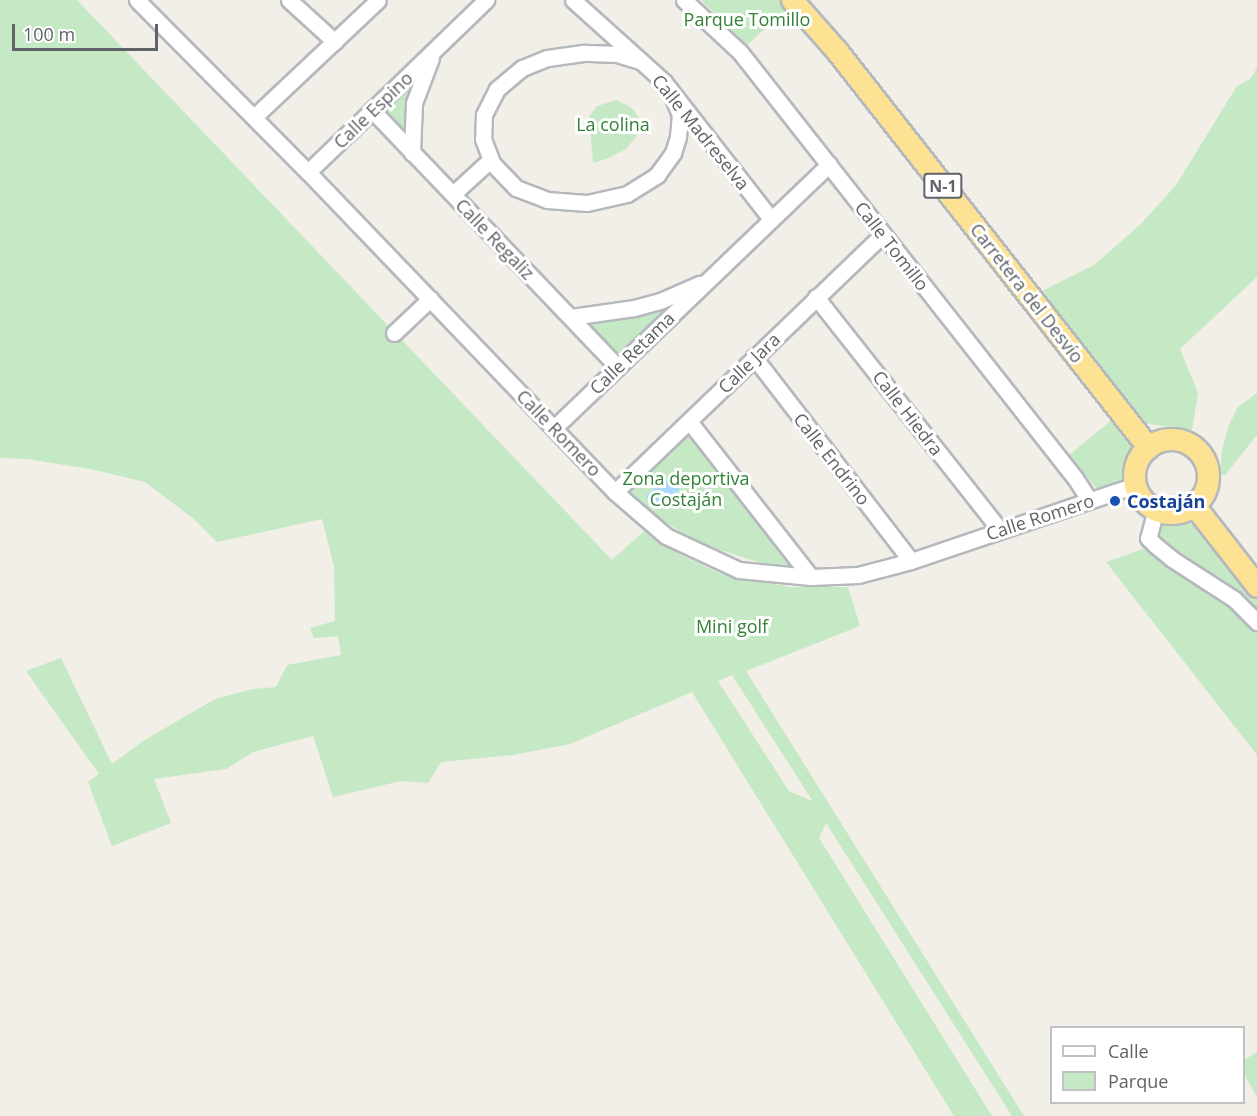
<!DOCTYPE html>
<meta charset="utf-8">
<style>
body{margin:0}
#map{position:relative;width:1257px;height:1116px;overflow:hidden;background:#f1efe8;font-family:"Open Sans",sans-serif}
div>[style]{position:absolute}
.green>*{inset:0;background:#c5e8c5}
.water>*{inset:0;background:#aadaff;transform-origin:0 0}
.roads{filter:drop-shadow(2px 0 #b5b8bc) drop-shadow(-2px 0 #b5b8bc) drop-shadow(0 2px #b5b8bc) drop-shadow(0 -2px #b5b8bc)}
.minor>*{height:15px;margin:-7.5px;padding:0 7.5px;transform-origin:7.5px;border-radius:7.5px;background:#fff}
.highway>*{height:21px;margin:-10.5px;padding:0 10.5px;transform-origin:10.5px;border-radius:10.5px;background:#fde293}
.highway>.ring{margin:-10.5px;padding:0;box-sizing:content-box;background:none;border:21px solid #fde293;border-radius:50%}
.dots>*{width:16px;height:16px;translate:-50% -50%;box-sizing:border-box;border:3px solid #fff;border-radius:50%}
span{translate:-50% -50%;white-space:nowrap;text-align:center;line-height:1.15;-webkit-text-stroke:6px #fff;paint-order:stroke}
.shield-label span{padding:2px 4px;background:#fff;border:2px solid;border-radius:4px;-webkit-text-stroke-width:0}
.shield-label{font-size:16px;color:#5f6368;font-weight:700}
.park-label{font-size:18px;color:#348238}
.street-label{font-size:18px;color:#5f6368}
.transit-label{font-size:18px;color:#164399;font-weight:700}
.left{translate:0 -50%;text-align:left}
.legend{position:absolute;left:1050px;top:1026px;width:195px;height:78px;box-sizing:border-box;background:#fff;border:2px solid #bfc1c3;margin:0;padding:8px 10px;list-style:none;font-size:18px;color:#5f6368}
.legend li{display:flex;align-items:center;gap:12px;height:30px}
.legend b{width:30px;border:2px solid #bfc1c3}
.scale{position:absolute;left:12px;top:24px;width:146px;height:27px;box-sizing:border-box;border:3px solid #5f6368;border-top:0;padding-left:8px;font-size:18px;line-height:21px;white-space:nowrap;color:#5f6368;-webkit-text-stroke:4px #fff;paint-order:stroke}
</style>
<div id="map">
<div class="green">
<div style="clip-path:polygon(evenodd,0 0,77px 0,612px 560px,645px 530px,679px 554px,721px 574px,790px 587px,848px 587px,860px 626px,746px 671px,1024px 1116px,1012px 1116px,826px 823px,819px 838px,992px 1116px,954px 1116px,692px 692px,570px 744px,513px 755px,441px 762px,428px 783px,401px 781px,333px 797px,313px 736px,253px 752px,226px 769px,154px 779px,171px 823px,112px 846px,88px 782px,99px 774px,26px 671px,61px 658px,112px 764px,143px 741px,215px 699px,253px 689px,276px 687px,287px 665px,341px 655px,338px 636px,314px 638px,310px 628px,335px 621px,334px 567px,322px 519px,217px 542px,194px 519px,145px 482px,95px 470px,28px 459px,0 458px,0 0,732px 675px,812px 800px,812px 801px,789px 791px,718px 681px,732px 675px)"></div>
<div style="clip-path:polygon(701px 0,779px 0,788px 8px,747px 45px)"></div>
<div style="clip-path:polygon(1257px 68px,1257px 277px,1180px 349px,1198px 393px,1192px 430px,1142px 423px,1030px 297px,1094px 265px,1141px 224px,1176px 185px,1237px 86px,1250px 79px)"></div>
<div style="clip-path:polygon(417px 82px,408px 138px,384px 113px)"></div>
<div style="clip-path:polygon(617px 100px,632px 108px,637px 115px,640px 124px,636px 137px,626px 149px,609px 158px,593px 163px,589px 117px,597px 106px)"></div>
<div style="clip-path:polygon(679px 300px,619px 361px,582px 323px)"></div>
<div style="clip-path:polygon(1257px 393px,1257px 435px,1225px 475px,1220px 475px,1222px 451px,1228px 427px,1238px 407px)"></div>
<div style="clip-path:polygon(1113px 419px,1134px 447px,1135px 456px,1125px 482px,1116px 486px,1097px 489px,1069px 455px)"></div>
<div style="clip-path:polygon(691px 430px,798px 569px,758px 562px,701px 544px,647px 511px,629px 494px,627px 490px)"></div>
<div style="clip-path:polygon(1181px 520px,1197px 527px,1257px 599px,1257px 755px,1106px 562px,1146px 548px,1155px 530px,1164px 521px)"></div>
<div style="clip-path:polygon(1257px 1052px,1257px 1097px,1244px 1074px,1244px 1060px)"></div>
</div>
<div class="water">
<div style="left:669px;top:476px;width:17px;height:31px;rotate:50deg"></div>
</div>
<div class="roads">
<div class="minor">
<div style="left:137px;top:0;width:243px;rotate:45.2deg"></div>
<div style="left:308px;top:172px;width:443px;rotate:46.2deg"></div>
<div style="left:615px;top:492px;width:67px;rotate:40.8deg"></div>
<div style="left:666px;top:536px;width:81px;rotate:25deg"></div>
<div style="left:739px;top:570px;width:72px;rotate:5.6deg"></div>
<div style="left:811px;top:577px;width:47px;rotate:-2.4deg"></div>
<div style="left:858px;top:575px;width:55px;rotate:-14.8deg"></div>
<div style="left:911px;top:561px;width:237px;rotate:-18.7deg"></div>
<div style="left:289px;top:0;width:62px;rotate:42.4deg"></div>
<div style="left:573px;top:0;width:122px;rotate:42deg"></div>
<div style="left:664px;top:82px;width:174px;rotate:52deg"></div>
<div style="left:684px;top:0;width:76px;rotate:42.9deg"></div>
<div style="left:740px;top:52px;width:542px;rotate:51.82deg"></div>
<div style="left:1075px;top:478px;width:27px;rotate:57deg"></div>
<div style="left:640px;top:61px;width:24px;rotate:-163deg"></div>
<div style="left:617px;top:54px;width:34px;rotate:-178deg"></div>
<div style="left:583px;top:53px;width:36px;rotate:172deg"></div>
<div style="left:547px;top:58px;width:27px;rotate:158deg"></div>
<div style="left:522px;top:68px;width:33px;rotate:140deg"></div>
<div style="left:497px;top:89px;width:29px;rotate:117deg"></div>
<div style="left:484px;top:115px;width:24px;rotate:92deg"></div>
<div style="left:483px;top:139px;width:26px;rotate:69deg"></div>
<div style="left:492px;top:163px;width:35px;rotate:46deg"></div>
<div style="left:516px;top:188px;width:33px;rotate:21deg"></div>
<div style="left:547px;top:200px;width:40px;rotate:4.3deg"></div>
<div style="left:587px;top:203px;width:41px;rotate:-12.7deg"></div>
<div style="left:627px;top:194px;width:36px;rotate:-32deg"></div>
<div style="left:657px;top:175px;width:27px;rotate:-54deg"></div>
<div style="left:673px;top:153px;width:17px;rotate:-73deg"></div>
<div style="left:678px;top:137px;width:22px;rotate:-85deg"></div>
<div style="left:680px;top:115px;width:29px;rotate:-112deg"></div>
<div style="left:373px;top:111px;width:354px;rotate:46.3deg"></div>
<div style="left:254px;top:117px;width:170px;rotate:-43.3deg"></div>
<div style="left:412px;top:153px;width:50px;rotate:-87.7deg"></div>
<div style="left:414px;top:103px;width:48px;rotate:-69.3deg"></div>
<div style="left:308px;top:172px;width:248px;rotate:-44deg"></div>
<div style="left:453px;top:194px;width:50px;rotate:-42.6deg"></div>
<div style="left:816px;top:297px;width:297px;rotate:51.7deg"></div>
<div style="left:571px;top:317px;width:64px;rotate:-8.1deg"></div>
<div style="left:634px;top:308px;width:27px;rotate:-15deg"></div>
<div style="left:660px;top:301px;width:43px;rotate:-23.6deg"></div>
<div style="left:394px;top:333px;width:50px;rotate:-43.4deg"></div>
<div style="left:754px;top:357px;width:257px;rotate:52.4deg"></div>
<div style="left:689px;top:421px;width:198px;rotate:52deg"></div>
<div style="left:554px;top:428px;width:381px;rotate:-43.8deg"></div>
<div style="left:615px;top:492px;width:372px;rotate:-43.9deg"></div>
<div style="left:1156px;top:509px;width:30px;rotate:105deg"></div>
<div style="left:1148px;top:538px;width:10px;rotate:45deg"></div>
<div style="left:1155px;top:545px;width:22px;rotate:39deg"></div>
<div style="left:1172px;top:559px;width:74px;rotate:32.8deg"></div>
<div style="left:1234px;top:599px;width:33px;rotate:45deg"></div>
</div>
<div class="highway">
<div style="left:792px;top:0;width:68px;rotate:48.6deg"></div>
<div style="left:837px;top:51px;width:504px;rotate:51.86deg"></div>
<div class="ring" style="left:1134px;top:439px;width:53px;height:53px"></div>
<div style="left:1193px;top:504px;width:104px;rotate:52deg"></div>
</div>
</div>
<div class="dots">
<div style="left:1115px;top:501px;background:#1a4fb4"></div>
</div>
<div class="shield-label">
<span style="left:943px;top:186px">N-1</span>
</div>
<div class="park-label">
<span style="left:747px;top:19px">Parque Tomillo</span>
<span style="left:613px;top:124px">La colina</span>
<span style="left:686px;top:489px">Zona deportiva<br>Costaján</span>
<span style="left:732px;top:626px">Mini golf</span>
</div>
<div class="street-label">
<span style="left:373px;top:110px;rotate:-44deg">Calle Espino</span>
<span style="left:701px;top:132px;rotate:51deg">Calle Madreselva</span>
<span style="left:495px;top:239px;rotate:46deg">Calle Regaliz</span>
<span style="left:892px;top:246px;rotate:52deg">Calle Tomillo</span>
<span style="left:1027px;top:293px;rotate:52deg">Carretera del Desvío</span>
<span style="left:632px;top:353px;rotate:-44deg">Calle Retama</span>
<span style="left:749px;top:363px;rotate:-44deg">Calle Jara</span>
<span style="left:908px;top:413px;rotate:52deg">Calle Hiedra</span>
<span style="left:559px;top:433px;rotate:46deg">Calle Romero</span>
<span style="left:832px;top:459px;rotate:52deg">Calle Endrino</span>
<span style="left:1040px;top:517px;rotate:-18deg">Calle Romero</span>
</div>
<div class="transit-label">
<span class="left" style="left:1127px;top:501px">Costaján</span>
</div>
<ul class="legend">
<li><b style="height:8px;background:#fff"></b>Calle</li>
<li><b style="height:16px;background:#c5e8c5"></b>Parque</li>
</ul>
<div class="scale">100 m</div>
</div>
